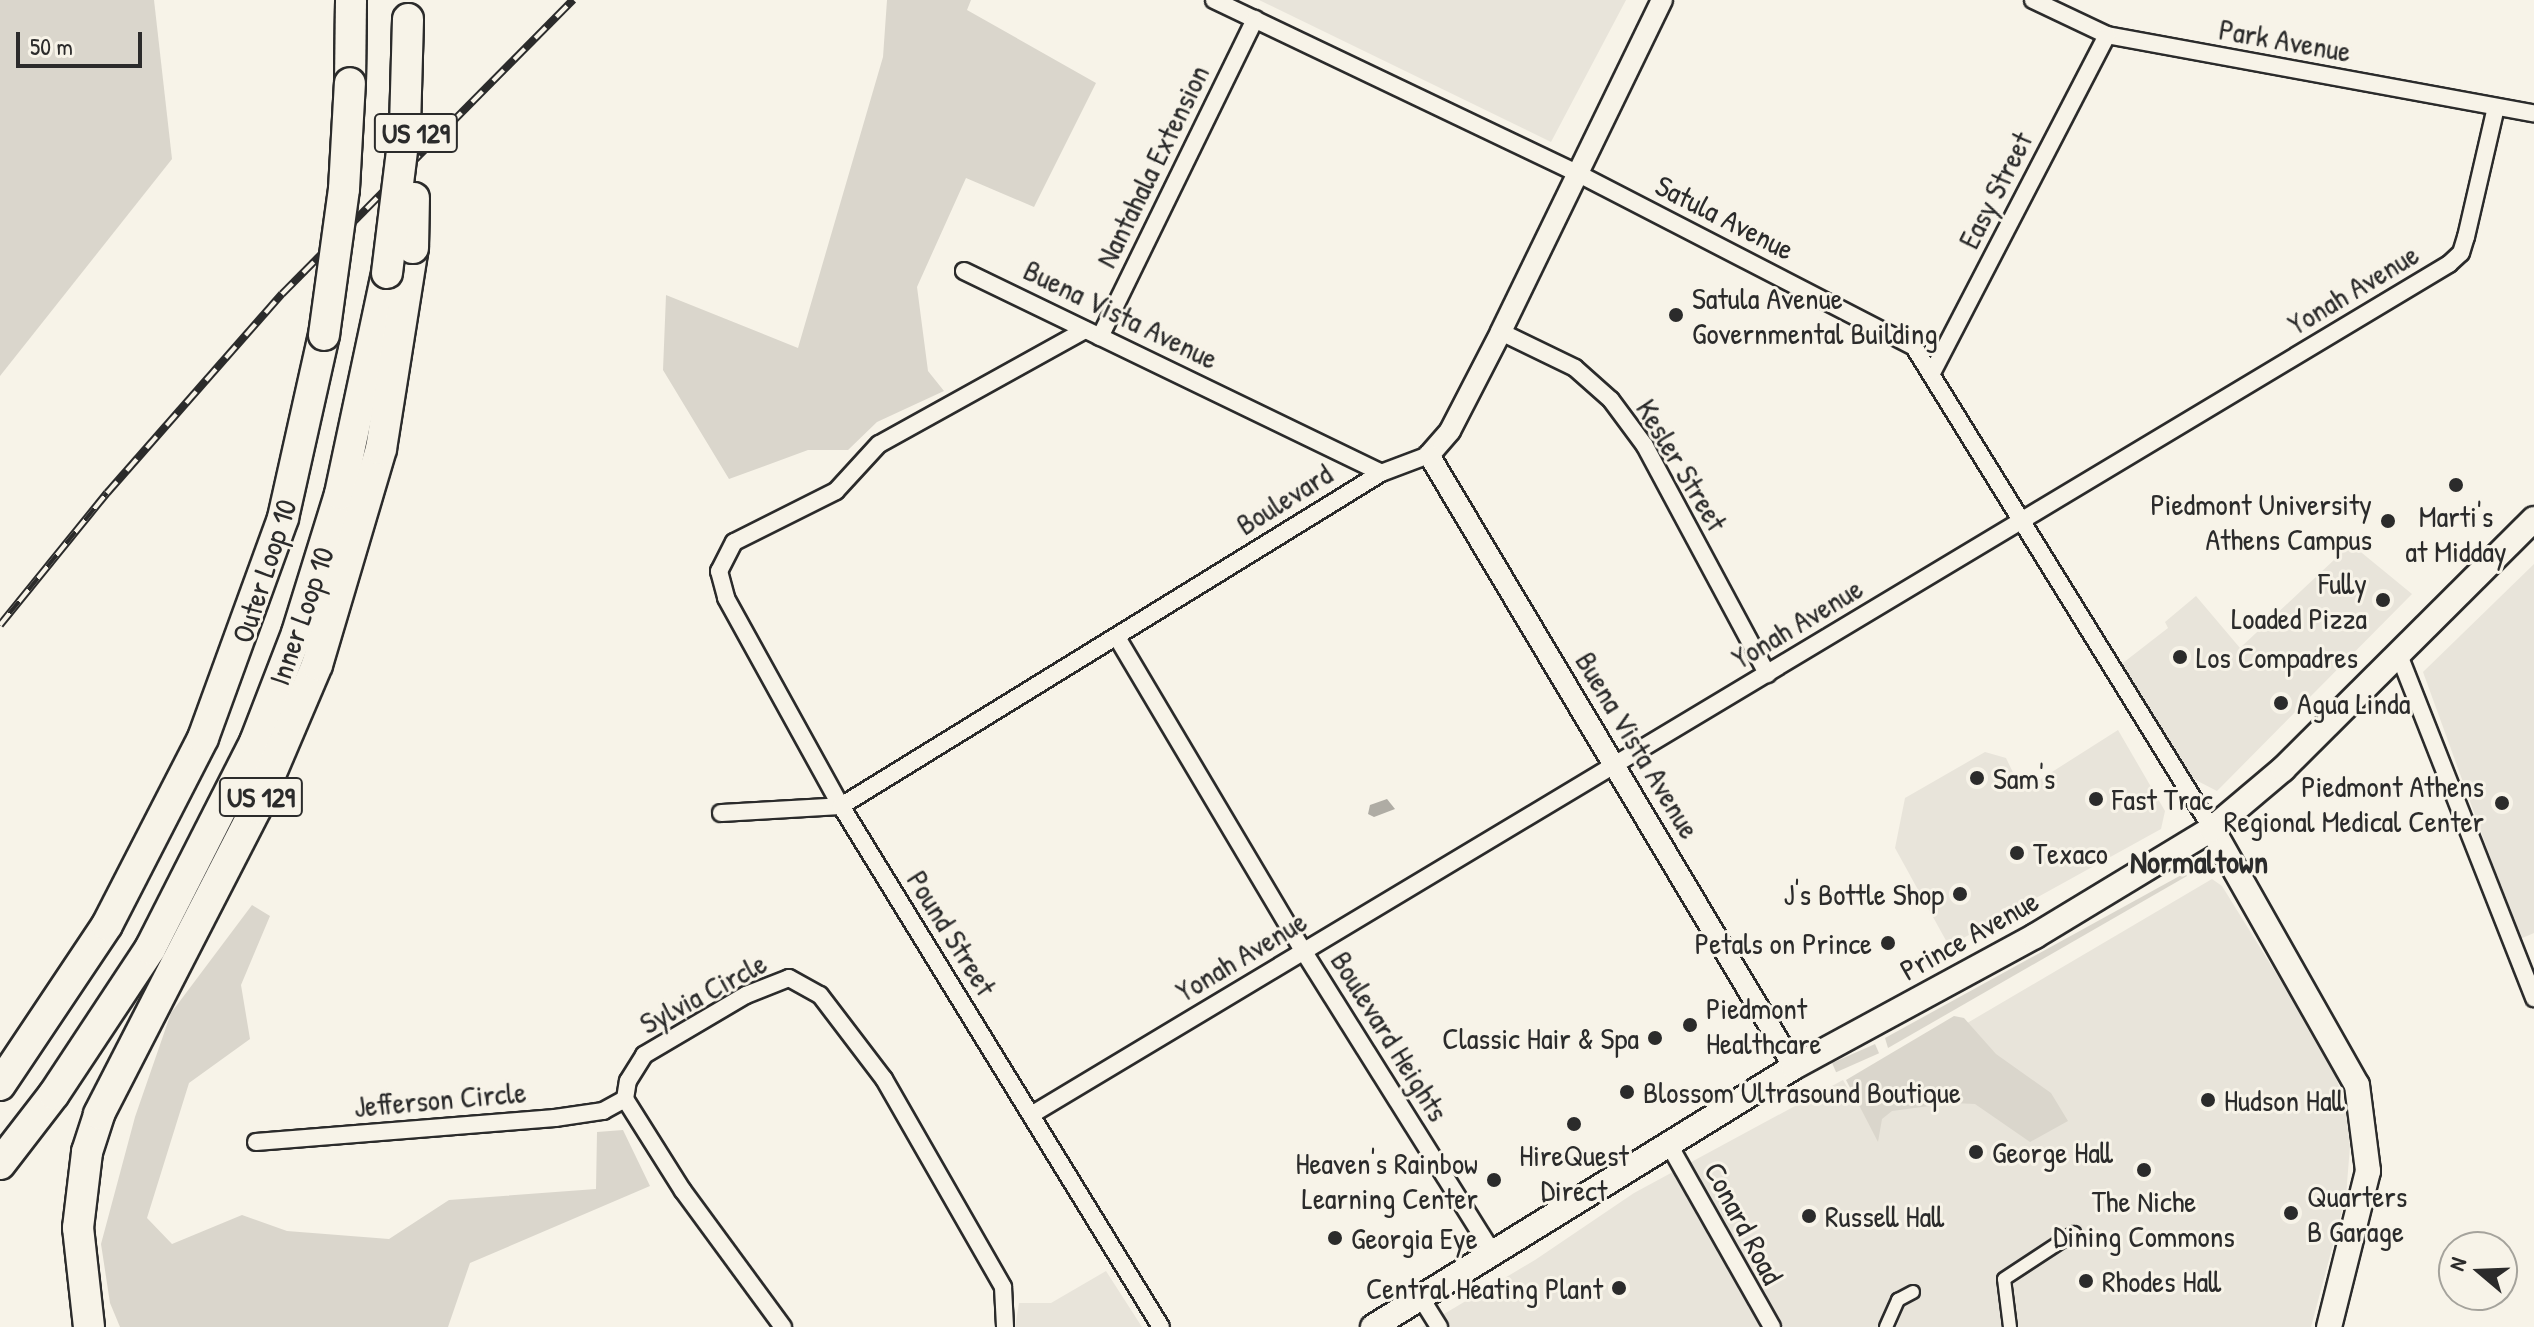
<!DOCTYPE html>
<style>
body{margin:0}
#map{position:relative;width:2534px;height:1327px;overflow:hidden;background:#f7f3e8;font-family:"Patrick Hand",sans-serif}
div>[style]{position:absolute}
.built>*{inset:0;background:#e8e4da}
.green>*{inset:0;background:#dad6cc;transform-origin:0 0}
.water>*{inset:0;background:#afaca4}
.roads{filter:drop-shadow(2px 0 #2b2b2b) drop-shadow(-2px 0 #2b2b2b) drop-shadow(0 2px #2b2b2b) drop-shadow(0 -2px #2b2b2b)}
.pedestrian>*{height:12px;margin:-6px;padding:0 6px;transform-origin:6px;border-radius:6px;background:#f7f3e8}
.minor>*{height:16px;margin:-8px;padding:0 8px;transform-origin:8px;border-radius:8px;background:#f7f3e8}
.tertiary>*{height:20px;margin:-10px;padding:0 10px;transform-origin:10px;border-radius:10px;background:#f7f3e8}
.secondary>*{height:24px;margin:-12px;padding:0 12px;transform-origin:12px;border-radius:12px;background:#f7f3e8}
.motorway>*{height:30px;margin:-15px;padding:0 15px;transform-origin:15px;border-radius:15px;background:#f7f3e8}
.rail>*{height:8px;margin-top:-4px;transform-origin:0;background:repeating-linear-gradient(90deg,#f7f3e8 0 15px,#2b2b2b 0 30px);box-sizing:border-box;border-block:2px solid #2b2b2b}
.bridges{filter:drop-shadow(2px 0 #2b2b2b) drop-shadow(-2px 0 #2b2b2b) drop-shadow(0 2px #2b2b2b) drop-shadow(0 -2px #2b2b2b)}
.motorway-bridge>*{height:30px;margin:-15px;padding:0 15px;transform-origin:15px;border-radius:15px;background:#f7f3e8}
.dots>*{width:22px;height:22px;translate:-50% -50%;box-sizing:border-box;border:4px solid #f7f3e8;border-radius:50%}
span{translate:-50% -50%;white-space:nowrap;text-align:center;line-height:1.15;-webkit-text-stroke:6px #f7f3e8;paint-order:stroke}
.shield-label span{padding:2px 6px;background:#f7f3e8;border:2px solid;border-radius:6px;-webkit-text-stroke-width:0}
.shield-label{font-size:28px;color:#2b2b2b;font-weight:700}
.street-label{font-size:30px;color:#2b2b2b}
.poi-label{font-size:30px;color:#2b2b2b}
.left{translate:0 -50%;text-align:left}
.right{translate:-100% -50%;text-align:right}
.neighbourhood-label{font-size:32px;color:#2b2b2b;font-weight:700}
.north{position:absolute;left:2438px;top:1231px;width:80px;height:80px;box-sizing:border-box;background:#f7f3e8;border:2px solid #a5a39c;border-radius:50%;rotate:289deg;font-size:22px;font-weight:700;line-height:32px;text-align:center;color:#2b2b2b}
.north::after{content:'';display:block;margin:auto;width:28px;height:36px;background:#2b2b2b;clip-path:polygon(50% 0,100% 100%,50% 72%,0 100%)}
.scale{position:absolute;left:16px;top:32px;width:126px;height:36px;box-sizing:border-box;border:4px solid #2b2b2b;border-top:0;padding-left:10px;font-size:24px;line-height:28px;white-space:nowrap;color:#2b2b2b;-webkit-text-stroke:6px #f7f3e8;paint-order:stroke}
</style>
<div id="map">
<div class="built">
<div style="clip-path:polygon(1259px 0,1626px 0,1551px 142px)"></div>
<div style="clip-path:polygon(2351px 544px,2412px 594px,2217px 791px,2184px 774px,2119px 666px,2168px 628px,2165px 622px,2196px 596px,2240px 648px)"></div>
<div style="clip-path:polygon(2534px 564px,2534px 933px,2520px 939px,2423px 672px)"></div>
<div style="clip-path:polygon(2118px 730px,2165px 811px,2161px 829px,1949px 946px,1895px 848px,1905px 798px,1985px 752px,2006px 758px,2022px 791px)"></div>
<div style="clip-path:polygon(2212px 879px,2222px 886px,2331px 1062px,2345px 1105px,2350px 1146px,2346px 1196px,2311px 1327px,1422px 1327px,1535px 1260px,1634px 1193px,1843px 1080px,1850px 1092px)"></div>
<div style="clip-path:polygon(1106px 1271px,1142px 1327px,1015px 1327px,1019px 1303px,1051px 1303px)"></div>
</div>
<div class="green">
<div style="clip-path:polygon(0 0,154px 0,172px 159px,0 376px)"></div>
<div style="clip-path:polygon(887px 0,971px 0,967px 10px,1096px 83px,1034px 207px,966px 178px,917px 287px,928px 371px,944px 391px,877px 422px,848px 450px,808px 450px,729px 479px,663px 370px,666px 295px,798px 348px,883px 57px)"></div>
<div style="clip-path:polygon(2185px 873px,2187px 876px,1888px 1048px,1885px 1038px)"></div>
<div style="clip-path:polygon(252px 905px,270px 916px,241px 985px,250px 1039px,189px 1083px,147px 1218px,172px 1244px,242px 1215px,287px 1231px,389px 1239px,449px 1200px,596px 1189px,597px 1132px,623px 1130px,650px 1186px,470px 1263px,448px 1327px,120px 1327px,110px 1303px,101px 1244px,135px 1117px,171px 1013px)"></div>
<div style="clip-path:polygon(1954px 1016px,1964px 1018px,1996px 1054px,2051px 1093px,2068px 1121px,2030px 1142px,1975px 1104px,1952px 1103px,1892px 1111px,1882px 1119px,1878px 1142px,1846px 1080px)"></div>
<div style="left:1875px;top:1044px;width:10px;height:47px;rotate:66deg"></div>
</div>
<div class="water">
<div style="clip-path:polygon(1387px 799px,1395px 809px,1374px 817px,1368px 814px,1370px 805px)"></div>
</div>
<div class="roads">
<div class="pedestrian">
<div style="left:1886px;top:1327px;width:30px;rotate:-66deg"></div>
<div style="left:1898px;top:1300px;width:17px;rotate:-28deg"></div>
<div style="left:2010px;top:1327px;width:48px;rotate:-97.1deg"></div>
<div style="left:2004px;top:1279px;width:84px;rotate:-33.3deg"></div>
</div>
<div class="minor">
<div style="left:1214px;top:0;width:402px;rotate:25.5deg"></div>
<div style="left:1577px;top:173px;width:379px;rotate:27.3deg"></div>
<div style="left:1914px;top:347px;width:567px;rotate:58.27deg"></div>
<div style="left:2033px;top:0;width:82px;rotate:25.3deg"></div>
<div style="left:2107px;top:35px;width:434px;rotate:10.4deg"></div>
<div style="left:964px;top:271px;width:463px;rotate:25.8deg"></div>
<div style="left:1085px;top:330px;width:235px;rotate:151deg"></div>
<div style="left:879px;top:444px;width:64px;rotate:132.5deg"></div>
<div style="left:836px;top:491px;width:114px;rotate:153.4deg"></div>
<div style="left:734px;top:542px;width:33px;rotate:117deg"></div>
<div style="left:719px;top:571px;width:28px;rotate:75deg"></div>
<div style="left:726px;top:598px;width:238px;rotate:61.1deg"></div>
<div style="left:841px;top:806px;width:611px;rotate:58.44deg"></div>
<div style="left:1501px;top:332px;width:82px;rotate:25.9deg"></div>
<div style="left:1575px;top:368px;width:48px;rotate:41.6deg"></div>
<div style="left:1611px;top:400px;width:57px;rotate:53.5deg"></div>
<div style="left:1645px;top:446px;width:259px;rotate:61.8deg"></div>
<div style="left:1100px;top:337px;width:354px;rotate:-64deg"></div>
<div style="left:1933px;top:371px;width:378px;rotate:-62.6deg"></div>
<div style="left:1118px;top:639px;width:364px;rotate:59.3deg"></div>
<div style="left:1304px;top:952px;width:358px;rotate:57.9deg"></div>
<div style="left:2399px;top:655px;width:369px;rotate:68.5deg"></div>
<div style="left:721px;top:813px;width:120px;rotate:-3.3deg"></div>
<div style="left:841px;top:806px;width:634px;rotate:-31.66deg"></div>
<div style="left:1381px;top:473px;width:51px;rotate:-20.6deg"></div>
<div style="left:1031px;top:1115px;width:1654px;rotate:-30.97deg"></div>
<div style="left:2449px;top:264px;width:16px;rotate:-43deg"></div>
<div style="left:2461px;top:253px;width:17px;rotate:-73deg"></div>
<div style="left:2466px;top:237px;width:133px;rotate:-77deg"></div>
<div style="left:256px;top:1142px;width:300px;rotate:-4.6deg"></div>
<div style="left:555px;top:1118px;width:49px;rotate:-8.3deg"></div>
<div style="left:603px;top:1111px;width:25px;rotate:-29deg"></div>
<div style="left:1668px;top:1143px;width:211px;rotate:60.5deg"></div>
<div style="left:1421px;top:1298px;width:34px;rotate:58deg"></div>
<div style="left:783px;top:1327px;width:169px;rotate:-126.3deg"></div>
<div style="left:683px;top:1191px;width:109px;rotate:-122.2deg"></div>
<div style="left:625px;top:1099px;width:18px;rotate:-81deg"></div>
<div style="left:628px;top:1081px;width:31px;rotate:-58deg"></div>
<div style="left:644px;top:1055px;width:118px;rotate:-30.5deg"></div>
<div style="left:746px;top:995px;width:46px;rotate:-21.6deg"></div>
<div style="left:789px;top:978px;width:35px;rotate:29deg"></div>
<div style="left:820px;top:995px;width:106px;rotate:52.7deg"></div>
<div style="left:884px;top:1079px;width:240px;rotate:60.2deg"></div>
<div style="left:1003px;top:1287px;width:40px;rotate:87.1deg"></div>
</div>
<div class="tertiary">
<div style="left:1662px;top:0;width:369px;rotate:115.9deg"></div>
<div style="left:1501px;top:332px;width:111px;rotate:117.3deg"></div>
<div style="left:1450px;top:431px;width:32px;rotate:131deg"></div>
<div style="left:1429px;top:455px;width:713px;rotate:59.19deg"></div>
</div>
<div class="secondary">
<div style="left:2212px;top:829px;width:294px;rotate:60.5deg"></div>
<div style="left:2357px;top:1085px;width:87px;rotate:82.7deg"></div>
<div style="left:2368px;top:1171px;width:161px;rotate:104deg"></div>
<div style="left:1373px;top:1327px;width:495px;rotate:-31.7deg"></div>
<div style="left:1794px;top:1067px;width:274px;rotate:-28.5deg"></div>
<div style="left:2035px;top:936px;width:207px;rotate:-31.2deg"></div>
<div style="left:2212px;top:829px;width:93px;rotate:-40.2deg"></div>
<div style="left:2283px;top:769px;width:354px;rotate:-44.9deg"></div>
</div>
<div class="motorway">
<div style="left:350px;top:83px;width:83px;rotate:-89.3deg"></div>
<div style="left:0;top:1085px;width:192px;rotate:-56.2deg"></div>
<div style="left:107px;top:925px;width:210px;rotate:-62.8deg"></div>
<div style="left:203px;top:738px;width:234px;rotate:-70deg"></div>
<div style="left:283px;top:518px;width:188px;rotate:-77.4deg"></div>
<div style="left:0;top:1164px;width:88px;rotate:-52.4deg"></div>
<div style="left:54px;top:1094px;width:174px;rotate:-56.5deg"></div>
<div style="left:150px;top:949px;width:232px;rotate:-63.1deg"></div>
<div style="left:255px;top:742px;width:117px;rotate:-68.9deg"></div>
<div style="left:297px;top:633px;width:145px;rotate:-72.8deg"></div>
<div style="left:340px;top:494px;width:226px;rotate:-78deg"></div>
<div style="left:89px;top:1327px;width:100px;rotate:-96.3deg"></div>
<div style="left:78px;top:1228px;width:77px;rotate:-83.2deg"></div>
<div style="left:87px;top:1152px;width:40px;rotate:-72deg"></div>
<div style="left:99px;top:1114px;width:344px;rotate:-62.8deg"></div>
<div style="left:256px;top:808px;width:155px;rotate:-66.9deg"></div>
<div style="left:317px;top:665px;width:225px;rotate:-73.5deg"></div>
<div style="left:381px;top:449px;width:204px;rotate:-81deg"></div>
</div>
</div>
<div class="rail">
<div style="left:0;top:625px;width:170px;rotate:-51deg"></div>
<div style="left:107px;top:493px;width:265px;rotate:-48.7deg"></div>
<div style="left:282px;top:294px;width:414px;rotate:-45.3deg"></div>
</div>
<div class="bridges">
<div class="motorway-bridge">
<div style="left:413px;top:248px;width:50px;rotate:-88.9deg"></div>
<div style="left:387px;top:273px;width:147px;rotate:-83deg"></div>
<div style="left:405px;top:127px;width:108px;rotate:-88.4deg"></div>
<div style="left:324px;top:335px;width:147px;rotate:-82.2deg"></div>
<div style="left:344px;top:189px;width:106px;rotate:-86.8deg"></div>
</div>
</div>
<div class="dots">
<div style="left:1676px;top:315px;background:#2b2b2b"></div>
<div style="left:2456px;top:485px;background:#2b2b2b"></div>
<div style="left:2388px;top:521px;background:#2b2b2b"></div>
<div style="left:2383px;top:600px;background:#2b2b2b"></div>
<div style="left:2180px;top:657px;background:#2b2b2b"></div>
<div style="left:2281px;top:703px;background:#2b2b2b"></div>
<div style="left:1977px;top:778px;background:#2b2b2b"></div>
<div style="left:2096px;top:799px;background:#2b2b2b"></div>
<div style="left:2502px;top:803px;background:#2b2b2b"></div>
<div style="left:2017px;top:853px;background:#2b2b2b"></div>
<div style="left:1960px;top:894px;background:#2b2b2b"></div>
<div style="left:1888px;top:943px;background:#2b2b2b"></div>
<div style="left:1690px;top:1025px;background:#2b2b2b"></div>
<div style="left:1655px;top:1038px;background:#2b2b2b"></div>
<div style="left:1627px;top:1092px;background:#2b2b2b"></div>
<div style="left:2208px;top:1100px;background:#2b2b2b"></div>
<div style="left:1574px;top:1124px;background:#2b2b2b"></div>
<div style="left:1976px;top:1152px;background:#2b2b2b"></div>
<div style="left:2144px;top:1170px;background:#2b2b2b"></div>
<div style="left:1494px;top:1180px;background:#2b2b2b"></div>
<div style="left:2291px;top:1213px;background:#2b2b2b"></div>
<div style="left:1809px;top:1216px;background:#2b2b2b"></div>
<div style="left:1335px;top:1238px;background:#2b2b2b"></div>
<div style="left:2086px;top:1281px;background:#2b2b2b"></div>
<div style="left:1619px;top:1288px;background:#2b2b2b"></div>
</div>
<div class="shield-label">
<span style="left:416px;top:133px">US 129</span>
<span style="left:261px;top:797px">US 129</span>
</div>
<div class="street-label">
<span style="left:2285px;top:40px;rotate:10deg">Park Avenue</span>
<span style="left:1152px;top:166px;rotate:-64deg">Nantahala Extension</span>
<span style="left:1995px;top:190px;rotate:-63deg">Easy Street</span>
<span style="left:1725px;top:217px;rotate:27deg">Satula Avenue</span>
<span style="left:2353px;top:289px;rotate:-31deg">Yonah Avenue</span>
<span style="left:1121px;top:314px;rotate:26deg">Buena Vista Avenue</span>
<span style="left:1682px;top:465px;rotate:59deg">Kesler Street</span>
<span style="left:1284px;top:499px;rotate:-32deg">Boulevard</span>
<span style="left:264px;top:571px;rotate:-72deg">Outer Loop 10</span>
<span style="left:301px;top:616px;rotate:-71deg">Inner Loop 10</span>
<span style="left:1797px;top:623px;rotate:-31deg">Yonah Avenue</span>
<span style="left:1638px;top:745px;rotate:59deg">Buena Vista Avenue</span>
<span style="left:952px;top:933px;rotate:58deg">Pound Street</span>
<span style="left:1969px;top:935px;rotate:-29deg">Prince Avenue</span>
<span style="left:1241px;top:956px;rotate:-31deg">Yonah Avenue</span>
<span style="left:703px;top:993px;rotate:-28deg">Sylvia Circle</span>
<span style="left:1390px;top:1036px;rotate:58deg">Boulevard Heights</span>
<span style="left:440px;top:1099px;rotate:-5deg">Jefferson Circle</span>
<span style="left:1744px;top:1223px;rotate:62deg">Conard Road</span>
</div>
<div class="poi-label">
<span class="left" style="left:1692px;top:315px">Satula Avenue<br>Governmental Building</span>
<span class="right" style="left:2372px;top:521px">Piedmont University<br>Athens Campus</span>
<span style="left:2456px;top:533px">Marti's<br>at Midday</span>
<span class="right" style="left:2367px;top:600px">Fully<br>Loaded Pizza</span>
<span class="left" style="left:2196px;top:657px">Los Compadres</span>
<span class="left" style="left:2297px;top:703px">Agua Linda</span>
<span class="left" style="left:1993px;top:778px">Sam's</span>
<span class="right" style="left:2484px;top:803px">Piedmont Athens<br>Regional Medical Center</span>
<span class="left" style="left:2112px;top:799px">Fast Trac</span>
<span class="left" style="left:2033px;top:853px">Texaco</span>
<span class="right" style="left:1944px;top:894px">J's Bottle Shop</span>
<span class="right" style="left:1872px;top:943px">Petals on Prince</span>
<span class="left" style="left:1706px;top:1025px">Piedmont<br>Healthcare</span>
<span class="right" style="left:1639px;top:1038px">Classic Hair &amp; Spa</span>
<span class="left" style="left:1643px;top:1092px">Blossom Ultrasound Boutique</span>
<span class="left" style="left:2224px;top:1100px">Hudson Hall</span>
<span class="left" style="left:1992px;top:1152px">George Hall</span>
<span style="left:1574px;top:1172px">HireQuest<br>Direct</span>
<span class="right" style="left:1478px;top:1180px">Heaven's Rainbow<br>Learning Center</span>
<span class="left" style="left:2307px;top:1213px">Quarters<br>B Garage</span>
<span style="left:2144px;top:1218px">The Niche<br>Dining Commons</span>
<span class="left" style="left:1825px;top:1216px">Russell Hall</span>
<span class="left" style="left:1351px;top:1238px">Georgia Eye</span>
<span class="left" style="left:2102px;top:1281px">Rhodes Hall</span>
<span class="right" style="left:1603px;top:1288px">Central Heating Plant</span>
</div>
<div class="neighbourhood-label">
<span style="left:2199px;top:862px">Normaltown</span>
</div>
<div class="north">N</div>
<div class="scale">50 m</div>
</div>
